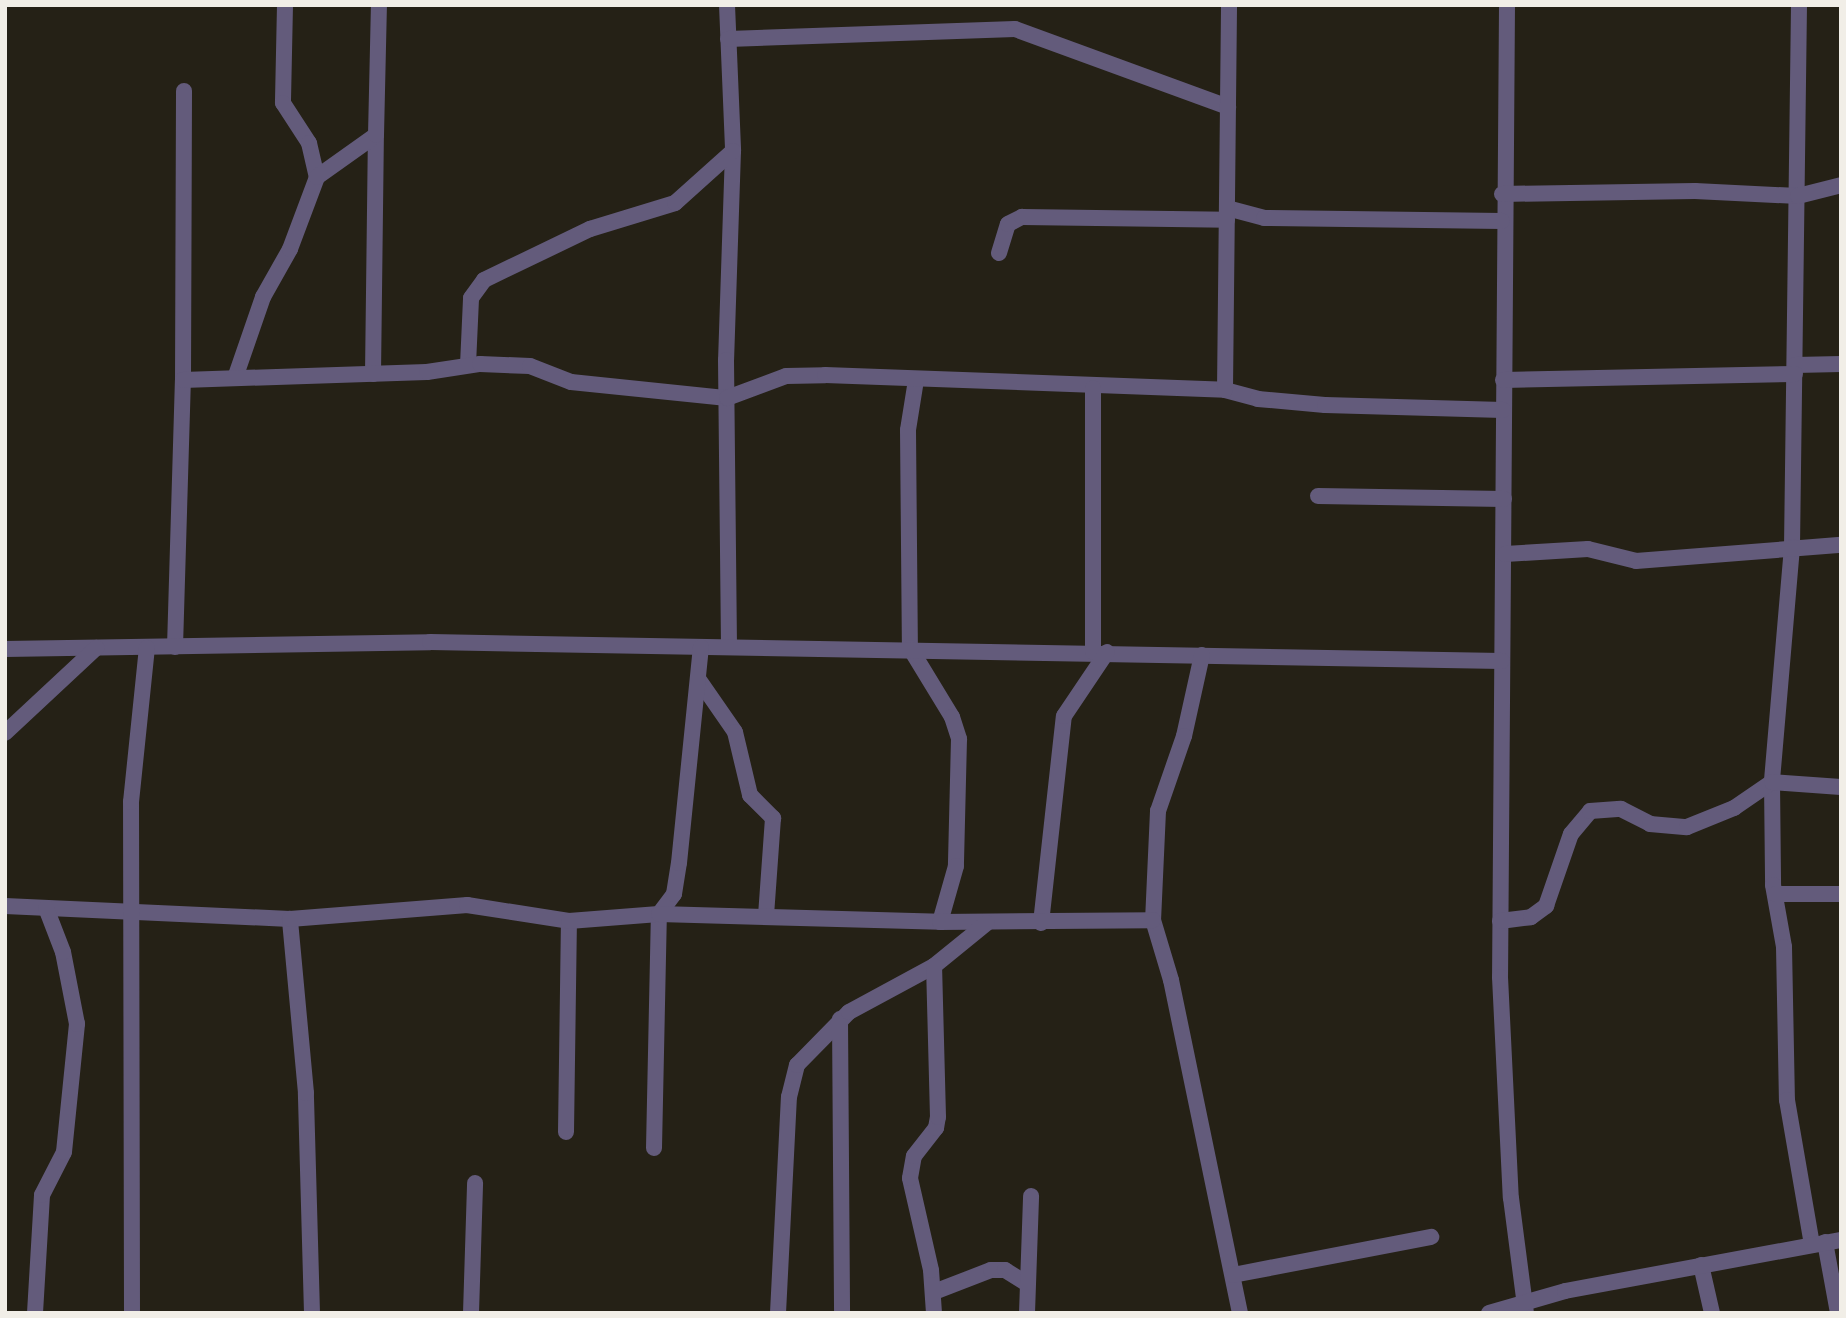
<!DOCTYPE html>
<style>
body{margin:0}
#map{position:relative;width:1846px;height:1318px;overflow:hidden;background:#252116;font-family:Commissioner,sans-serif}
div>[style]{position:absolute}
.minor>*{height:16px;margin:-8px;padding:0 8px;transform-origin:8px;border-radius:8px;background:#635b7b}
span{translate:-50% -50%;white-space:nowrap;text-align:center;line-height:1.15;-webkit-text-stroke:5px #0d0b07;paint-order:stroke}
.frame{position:absolute;inset:0;border:7px solid #f1eee7;pointer-events:none}
</style>
<div id="map">
<div class="minor">
<div style="left:285px;top:5px;width:98px;rotate:91.2deg"></div>
<div style="left:283px;top:103px;width:48px;rotate:57deg"></div>
<div style="left:309px;top:143px;width:35px;rotate:77deg"></div>
<div style="left:727px;top:5px;width:146px;rotate:87.6deg"></div>
<div style="left:733px;top:151px;width:209px;rotate:91.9deg"></div>
<div style="left:726px;top:360px;width:286px;rotate:89.4deg"></div>
<div style="left:1507px;top:5px;width:972px;rotate:90.41deg"></div>
<div style="left:1500px;top:977px;width:221px;rotate:87.2deg"></div>
<div style="left:1511px;top:1198px;width:116px;rotate:82.6deg"></div>
<div style="left:1799px;top:5px;width:542px;rotate:90.74deg"></div>
<div style="left:1792px;top:547px;width:236px;rotate:94.9deg"></div>
<div style="left:1772px;top:782px;width:103px;rotate:89.4deg"></div>
<div style="left:1773px;top:885px;width:63px;rotate:79.9deg"></div>
<div style="left:1784px;top:947px;width:153px;rotate:88.9deg"></div>
<div style="left:1787px;top:1100px;width:147px;rotate:80.2deg"></div>
<div style="left:728px;top:39px;width:287px;rotate:-2deg"></div>
<div style="left:1015px;top:29px;width:227px;rotate:20.1deg"></div>
<div style="left:1502px;top:194px;width:193px;rotate:-0.9deg"></div>
<div style="left:1695px;top:191px;width:103px;rotate:2.8deg"></div>
<div style="left:1798px;top:196px;width:44px;rotate:-14.3deg"></div>
<div style="left:1227px;top:208px;width:38px;rotate:15deg"></div>
<div style="left:1264px;top:218px;width:238px;rotate:0.7deg"></div>
<div style="left:999px;top:253px;width:30px;rotate:-73deg"></div>
<div style="left:1008px;top:224px;width:16px;rotate:-27deg"></div>
<div style="left:1022px;top:217px;width:205px;rotate:0.8deg"></div>
<div style="left:468px;top:365px;width:67px;rotate:-87.4deg"></div>
<div style="left:471px;top:298px;width:22px;rotate:-54deg"></div>
<div style="left:484px;top:280px;width:118px;rotate:-25.7deg"></div>
<div style="left:590px;top:229px;width:89px;rotate:-17deg"></div>
<div style="left:675px;top:203px;width:78px;rotate:-41.9deg"></div>
<div style="left:1795px;top:365px;width:46px;rotate:-1.2deg"></div>
<div style="left:373px;top:374px;width:239px;rotate:-89.3deg"></div>
<div style="left:235px;top:378px;width:86px;rotate:-70.9deg"></div>
<div style="left:263px;top:297px;width:55px;rotate:-60.6deg"></div>
<div style="left:290px;top:249px;width:77px;rotate:-69.4deg"></div>
<div style="left:317px;top:177px;width:72px;rotate:-35.4deg"></div>
<div style="left:376px;top:135px;width:130px;rotate:-88.7deg"></div>
<div style="left:183px;top:380px;width:289px;rotate:-89.8deg"></div>
<div style="left:916px;top:380px;width:51px;rotate:99.1deg"></div>
<div style="left:908px;top:430px;width:218px;rotate:89.5deg"></div>
<div style="left:910px;top:648px;width:81px;rotate:58.7deg"></div>
<div style="left:952px;top:717px;width:23px;rotate:72deg"></div>
<div style="left:959px;top:739px;width:127px;rotate:91.4deg"></div>
<div style="left:956px;top:866px;width:58px;rotate:105.9deg"></div>
<div style="left:1503px;top:380px;width:292px;rotate:-1.2deg"></div>
<div style="left:1225px;top:390px;width:34px;rotate:15deg"></div>
<div style="left:1258px;top:399px;width:67px;rotate:5.1deg"></div>
<div style="left:1325px;top:405px;width:178px;rotate:1.6deg"></div>
<div style="left:1318px;top:496px;width:186px;rotate:0.9deg"></div>
<div style="left:1505px;top:554px;width:83px;rotate:-3.4deg"></div>
<div style="left:1588px;top:549px;width:49px;rotate:14deg"></div>
<div style="left:1636px;top:561px;width:206px;rotate:-4.5deg"></div>
<div style="left:175px;top:647px;width:267px;rotate:-88.3deg"></div>
<div style="left:183px;top:380px;width:244px;rotate:-1.9deg"></div>
<div style="left:427px;top:372px;width:54px;rotate:-8.6deg"></div>
<div style="left:480px;top:364px;width:50px;rotate:2.3deg"></div>
<div style="left:530px;top:366px;width:44px;rotate:21.3deg"></div>
<div style="left:571px;top:382px;width:157px;rotate:5.9deg"></div>
<div style="left:727px;top:398px;width:63px;rotate:-20.4deg"></div>
<div style="left:786px;top:376px;width:39px;rotate:-1deg"></div>
<div style="left:825px;top:375px;width:400px;rotate:2.1deg"></div>
<div style="left:1225px;top:390px;width:385px;rotate:-89.4deg"></div>
<div style="left:5px;top:649px;width:425px;rotate:-0.9deg"></div>
<div style="left:430px;top:642px;width:1072px;rotate:1.02deg"></div>
<div style="left:1093px;top:652px;width:264px;rotate:-90deg"></div>
<div style="left:1202px;top:655px;width:83px;rotate:102.5deg"></div>
<div style="left:1184px;top:736px;width:79px;rotate:109.1deg"></div>
<div style="left:1158px;top:811px;width:109px;rotate:92.6deg"></div>
<div style="left:1153px;top:920px;width:63px;rotate:73.3deg"></div>
<div style="left:1171px;top:980px;width:340px;rotate:78.3deg"></div>
<div style="left:699px;top:680px;width:63px;rotate:55.3deg"></div>
<div style="left:735px;top:732px;width:65px;rotate:76.6deg"></div>
<div style="left:750px;top:795px;width:33px;rotate:45deg"></div>
<div style="left:773px;top:818px;width:98px;rotate:94.1deg"></div>
<div style="left:5px;top:733px;width:125px;rotate:-43deg"></div>
<div style="left:1775px;top:894px;width:66px"></div>
<div style="left:5px;top:906px;width:285px;rotate:2.6deg"></div>
<div style="left:1500px;top:921px;width:31px;rotate:-7deg"></div>
<div style="left:1531px;top:917px;width:19px;rotate:-36deg"></div>
<div style="left:1546px;top:906px;width:76px;rotate:-70.9deg"></div>
<div style="left:1571px;top:834px;width:30px;rotate:-50deg"></div>
<div style="left:1590px;top:811px;width:31px;rotate:-4deg"></div>
<div style="left:1621px;top:809px;width:33px;rotate:27deg"></div>
<div style="left:1650px;top:824px;width:37px;rotate:5deg"></div>
<div style="left:1687px;top:827px;width:51px;rotate:-22deg"></div>
<div style="left:1734px;top:808px;width:46px;rotate:-34.4deg"></div>
<div style="left:1772px;top:782px;width:69px;rotate:4.1deg"></div>
<div style="left:1041px;top:923px;width:208px;rotate:-83.7deg"></div>
<div style="left:1064px;top:716px;width:77px;rotate:-56.1deg"></div>
<div style="left:840px;top:1019px;width:294px;rotate:89.6deg"></div>
<div style="left:566px;top:1132px;width:211px;rotate:-89.2deg"></div>
<div style="left:654px;top:1148px;width:234px;rotate:-88.8deg"></div>
<div style="left:659px;top:914px;width:25px;rotate:-53deg"></div>
<div style="left:674px;top:894px;width:31px;rotate:-81deg"></div>
<div style="left:679px;top:863px;width:217px;rotate:-84.2deg"></div>
<div style="left:1825px;top:1242px;width:72px;rotate:79.6deg"></div>
<div style="left:1701px;top:1265px;width:49px;rotate:77.1deg"></div>
<div style="left:1233px;top:1275px;width:202px;rotate:-10.9deg"></div>
<div style="left:934px;top:1292px;width:61px;rotate:-21.1deg"></div>
<div style="left:991px;top:1270px;width:14px"></div>
<div style="left:1005px;top:1270px;width:26px;rotate:32deg"></div>
<div style="left:35px;top:1313px;width:118px;rotate:-86.6deg"></div>
<div style="left:42px;top:1195px;width:48px;rotate:-62.9deg"></div>
<div style="left:64px;top:1152px;width:129px;rotate:-84.2deg"></div>
<div style="left:77px;top:1024px;width:73px;rotate:-101deg"></div>
<div style="left:63px;top:952px;width:47px;rotate:-111.1deg"></div>
<div style="left:132px;top:1313px;width:511px;rotate:-90.11deg"></div>
<div style="left:131px;top:802px;width:155px;rotate:-84.1deg"></div>
<div style="left:312px;top:1313px;width:220px;rotate:-91.6deg"></div>
<div style="left:306px;top:1093px;width:175px;rotate:-95.3deg"></div>
<div style="left:290px;top:919px;width:178px;rotate:-4.5deg"></div>
<div style="left:467px;top:905px;width:103px;rotate:8.9deg"></div>
<div style="left:569px;top:921px;width:90px;rotate:-4.4deg"></div>
<div style="left:659px;top:914px;width:281px;rotate:1.6deg"></div>
<div style="left:940px;top:922px;width:213px;rotate:-0.5deg"></div>
<div style="left:471px;top:1313px;width:130px;rotate:-88.2deg"></div>
<div style="left:778px;top:1313px;width:216px;rotate:-87.1deg"></div>
<div style="left:789px;top:1097px;width:33px;rotate:-76deg"></div>
<div style="left:797px;top:1065px;width:74px;rotate:-45.5deg"></div>
<div style="left:849px;top:1012px;width:97px;rotate:-28.4deg"></div>
<div style="left:934px;top:966px;width:68px;rotate:-39.1deg"></div>
<div style="left:934px;top:1313px;width:43px;rotate:-94deg"></div>
<div style="left:931px;top:1270px;width:94px;rotate:-102.9deg"></div>
<div style="left:910px;top:1178px;width:22px;rotate:-80deg"></div>
<div style="left:914px;top:1156px;width:36px;rotate:-52deg"></div>
<div style="left:936px;top:1128px;width:11px;rotate:-80deg"></div>
<div style="left:938px;top:1117px;width:151px;rotate:-91.5deg"></div>
<div style="left:1027px;top:1313px;width:117px;rotate:-88deg"></div>
<div style="left:1489px;top:1313px;width:79px;rotate:-16.1deg"></div>
<div style="left:1565px;top:1291px;width:281px;rotate:-10.5deg"></div>
</div>
<div class="frame"></div>
</div>
